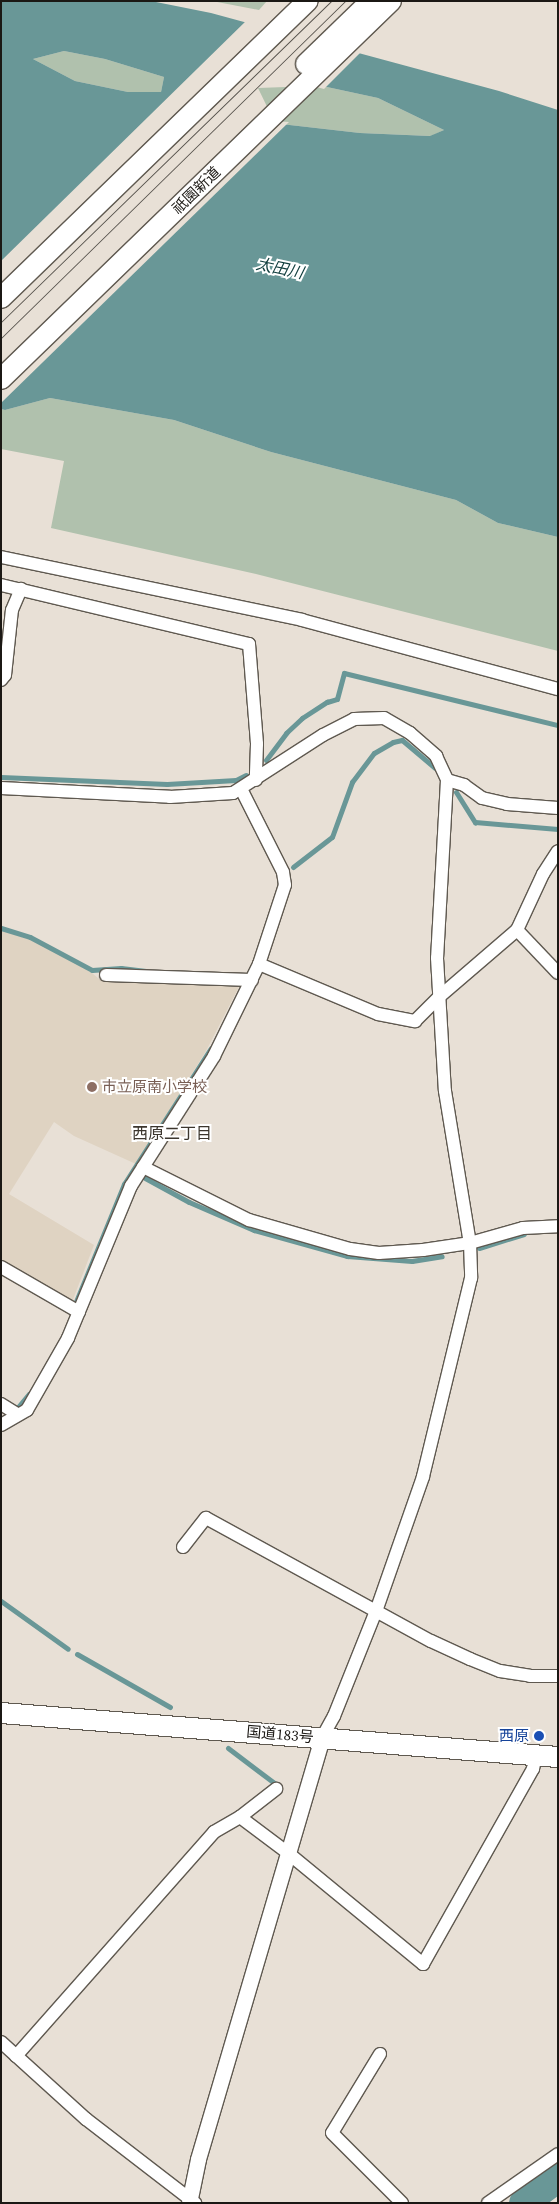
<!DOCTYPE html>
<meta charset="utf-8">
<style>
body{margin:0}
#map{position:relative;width:559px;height:2204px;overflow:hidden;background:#e8e0d6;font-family:"Source Serif 4","Noto Sans JP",serif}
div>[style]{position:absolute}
.built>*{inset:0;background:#dfd3c2}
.green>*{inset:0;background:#b0c1ad}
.water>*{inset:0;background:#699797}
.pier>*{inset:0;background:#e8e0d6}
.stream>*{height:5px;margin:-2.5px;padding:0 2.5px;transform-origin:2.5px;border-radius:2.5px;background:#699797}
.river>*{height:29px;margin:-14.5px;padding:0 14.5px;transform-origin:14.5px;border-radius:14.5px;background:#699797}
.roads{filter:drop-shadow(1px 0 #5f5950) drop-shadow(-1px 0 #5f5950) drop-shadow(0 1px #5f5950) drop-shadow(0 -1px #5f5950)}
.minor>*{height:12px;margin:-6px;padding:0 6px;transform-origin:6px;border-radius:6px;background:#fff}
.tertiary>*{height:15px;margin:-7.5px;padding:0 7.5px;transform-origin:7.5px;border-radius:7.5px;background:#fff}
.trunk>*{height:20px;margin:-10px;padding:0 10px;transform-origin:10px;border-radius:10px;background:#fff}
.tram>*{height:1px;margin:-0.5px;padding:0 0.5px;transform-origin:0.5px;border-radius:0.5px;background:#56524c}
.dots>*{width:14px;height:14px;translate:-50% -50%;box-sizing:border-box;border:2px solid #fff;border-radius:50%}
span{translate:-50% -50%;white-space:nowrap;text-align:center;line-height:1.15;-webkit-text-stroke:4px #fff;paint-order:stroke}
.street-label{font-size:15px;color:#1b1814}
.education-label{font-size:15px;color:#785e54}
.left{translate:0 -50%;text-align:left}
.transit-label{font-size:15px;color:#164399}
.right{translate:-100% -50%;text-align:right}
.water-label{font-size:16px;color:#0f3c3c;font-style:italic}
.neighbourhood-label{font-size:16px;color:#3c362e}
.frame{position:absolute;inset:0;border:2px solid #1b1814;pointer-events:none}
</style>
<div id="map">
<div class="built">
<div style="clip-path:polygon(1px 931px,25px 936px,85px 967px,99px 979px,241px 983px,206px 1051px,136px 1164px,74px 1136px,54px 1122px,9px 1194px,94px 1245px,72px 1302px,1px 1261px)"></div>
</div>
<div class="green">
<div style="clip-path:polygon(212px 1px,267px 1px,259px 10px)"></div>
<div style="clip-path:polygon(64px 51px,105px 59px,164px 77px,161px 92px,128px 92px,75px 81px,33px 59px)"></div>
<div style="clip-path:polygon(313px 84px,378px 98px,444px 130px,431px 136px,360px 133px,272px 123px,255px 86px)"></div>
<div style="clip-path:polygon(50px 398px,174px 420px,271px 452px,456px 500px,498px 523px,558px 537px,558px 651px,256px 574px,51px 528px,64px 461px,1px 449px,1px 409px,5px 410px)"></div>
</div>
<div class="water">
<div style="clip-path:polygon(evenodd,1px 1px,151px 1px,211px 13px,499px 91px,558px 110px,558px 537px,498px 523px,456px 500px,271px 452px,174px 420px,50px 398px,5px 410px,1px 409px,1px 1px,64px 51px,105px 59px,164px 77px,161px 92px,128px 92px,75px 81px,33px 59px,64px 51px,1px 1px,313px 84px,378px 98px,444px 130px,430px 136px,360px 133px,272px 123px,255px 86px,313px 84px)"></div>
</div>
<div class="pier">
<div style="clip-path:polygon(247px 20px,362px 51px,324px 89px,313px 86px,258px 88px,274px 121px,289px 122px,1px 403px,1px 261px)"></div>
</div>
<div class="stream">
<div style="left:266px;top:760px;width:34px;rotate:-53deg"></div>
<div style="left:286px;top:733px;width:22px;rotate:-43deg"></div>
<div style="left:302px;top:718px;width:30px;rotate:-33deg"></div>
<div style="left:327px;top:702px;width:10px;rotate:-17deg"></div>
<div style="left:337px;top:699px;width:27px;rotate:-75deg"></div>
<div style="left:344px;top:673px;width:220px;rotate:13.7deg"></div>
<div style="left:1px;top:777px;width:166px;rotate:2.4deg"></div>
<div style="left:167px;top:784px;width:69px;rotate:-3.3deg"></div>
<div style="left:236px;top:780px;width:11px;rotate:-27deg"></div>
<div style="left:456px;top:792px;width:36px;rotate:58deg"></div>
<div style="left:475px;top:822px;width:83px;rotate:4.8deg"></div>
<div style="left:293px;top:867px;width:49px;rotate:-37.6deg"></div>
<div style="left:332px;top:837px;width:59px;rotate:-70deg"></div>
<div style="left:352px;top:782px;width:36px;rotate:-53deg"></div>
<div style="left:374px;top:753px;width:22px;rotate:-30deg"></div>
<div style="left:393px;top:742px;width:9px;rotate:-13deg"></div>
<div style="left:402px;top:740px;width:43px;rotate:40.3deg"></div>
<div style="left:1px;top:928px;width:30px;rotate:17deg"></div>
<div style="left:30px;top:937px;width:70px;rotate:28deg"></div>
<div style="left:92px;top:970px;width:29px;rotate:-4deg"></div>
<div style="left:121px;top:968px;width:25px;rotate:7deg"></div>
<div style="left:145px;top:1178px;width:50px;rotate:28.6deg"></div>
<div style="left:189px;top:1202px;width:71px;rotate:23.3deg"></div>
<div style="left:254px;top:1230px;width:97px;rotate:15.6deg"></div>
<div style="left:347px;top:1256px;width:65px;rotate:4.4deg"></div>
<div style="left:412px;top:1261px;width:30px;rotate:-9deg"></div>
<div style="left:479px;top:1248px;width:47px;rotate:-17.3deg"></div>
<div style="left:75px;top:1304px;width:130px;rotate:-67.8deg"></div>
<div style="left:124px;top:1184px;width:161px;rotate:-57.4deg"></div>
<div style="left:18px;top:1407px;width:17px;rotate:-50deg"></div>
<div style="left:1px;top:1601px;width:82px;rotate:35.6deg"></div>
<div style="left:77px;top:1654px;width:107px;rotate:29.7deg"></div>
<div style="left:228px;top:1748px;width:61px;rotate:37.1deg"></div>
</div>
<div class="river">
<div style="left:523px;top:2203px;width:44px;rotate:-36.6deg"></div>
</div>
<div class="roads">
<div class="minor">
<div style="left:1px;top:557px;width:308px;rotate:11.8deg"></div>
<div style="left:302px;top:620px;width:265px;rotate:15.1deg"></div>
<div style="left:1px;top:585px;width:255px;rotate:13.4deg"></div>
<div style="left:249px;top:644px;width:100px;rotate:85.4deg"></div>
<div style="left:257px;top:744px;width:36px;rotate:92deg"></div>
<div style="left:1px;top:680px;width:6px;rotate:-51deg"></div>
<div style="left:5px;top:675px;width:65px;rotate:-83.9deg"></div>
<div style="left:12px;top:610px;width:23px;rotate:-67deg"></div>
<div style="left:447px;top:780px;width:18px;rotate:16deg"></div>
<div style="left:464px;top:785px;width:22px;rotate:36deg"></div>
<div style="left:482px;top:798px;width:26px;rotate:13deg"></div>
<div style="left:507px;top:804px;width:51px;rotate:4.5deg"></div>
<div style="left:1px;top:788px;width:169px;rotate:3deg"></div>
<div style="left:170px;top:797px;width:63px;rotate:-3.6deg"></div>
<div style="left:233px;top:793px;width:107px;rotate:-32.8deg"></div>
<div style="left:323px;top:735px;width:35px;rotate:-27deg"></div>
<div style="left:354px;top:719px;width:30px;rotate:-2deg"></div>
<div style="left:384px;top:718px;width:30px;rotate:30deg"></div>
<div style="left:410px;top:733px;width:35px;rotate:41deg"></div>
<div style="left:436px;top:756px;width:26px;rotate:65deg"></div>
<div style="left:447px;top:780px;width:178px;rotate:93.2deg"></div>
<div style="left:437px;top:958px;width:133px;rotate:86.6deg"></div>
<div style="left:445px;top:1091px;width:154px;rotate:80.7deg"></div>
<div style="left:470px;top:1243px;width:35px;rotate:88deg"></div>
<div style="left:471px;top:1278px;width:205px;rotate:103.6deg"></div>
<div style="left:423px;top:1477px;width:142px;rotate:109.3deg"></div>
<div style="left:376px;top:1611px;width:113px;rotate:111.8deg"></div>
<div style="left:334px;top:1716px;width:25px;rotate:119deg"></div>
<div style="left:517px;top:930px;width:59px;rotate:46.4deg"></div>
<div style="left:259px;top:964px;width:129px;rotate:22.8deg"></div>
<div style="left:378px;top:1014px;width:38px;rotate:11deg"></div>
<div style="left:415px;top:1021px;width:34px;rotate:-45deg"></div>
<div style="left:439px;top:997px;width:103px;rotate:-40.7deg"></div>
<div style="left:517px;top:930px;width:62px;rotate:-65.1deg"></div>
<div style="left:543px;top:874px;width:27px;rotate:-57deg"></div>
<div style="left:106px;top:975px;width:146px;rotate:2deg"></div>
<div style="left:143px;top:1167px;width:119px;rotate:26.6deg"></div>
<div style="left:249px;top:1220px;width:105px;rotate:16deg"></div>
<div style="left:350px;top:1249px;width:29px;rotate:8deg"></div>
<div style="left:379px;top:1253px;width:44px;rotate:-3.9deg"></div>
<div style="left:423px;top:1250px;width:48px;rotate:-8.5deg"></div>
<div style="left:470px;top:1243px;width:55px;rotate:-15.8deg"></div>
<div style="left:523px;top:1228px;width:35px;rotate:-3deg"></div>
<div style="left:1px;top:1267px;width:90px;rotate:30deg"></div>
<div style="left:1px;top:1404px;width:19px;rotate:32deg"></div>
<div style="left:1px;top:1425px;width:30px;rotate:-30deg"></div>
<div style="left:27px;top:1410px;width:83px;rotate:-60.3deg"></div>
<div style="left:68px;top:1338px;width:165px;rotate:-67.5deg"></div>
<div style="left:131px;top:1186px;width:154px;rotate:-57.4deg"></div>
<div style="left:214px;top:1056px;width:102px;rotate:-63.9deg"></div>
<div style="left:259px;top:964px;width:83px;rotate:-71.8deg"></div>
<div style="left:285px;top:885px;width:13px;rotate:-99deg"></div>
<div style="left:283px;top:872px;width:93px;rotate:-116.8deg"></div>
<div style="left:183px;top:1547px;width:37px;rotate:-52deg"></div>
<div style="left:206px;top:1518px;width:256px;rotate:28.7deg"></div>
<div style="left:431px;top:1641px;width:43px;rotate:24.8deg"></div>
<div style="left:470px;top:1659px;width:32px;rotate:22deg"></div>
<div style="left:500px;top:1671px;width:30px;rotate:9deg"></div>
<div style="left:530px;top:1676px;width:28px"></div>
<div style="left:240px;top:1817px;width:60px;rotate:36.9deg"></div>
<div style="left:288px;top:1853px;width:175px;rotate:39.4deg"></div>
<div style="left:423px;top:1964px;width:224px;rotate:-60.6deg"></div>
<div style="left:533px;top:1769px;width:14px;rotate:-78deg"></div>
<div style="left:1px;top:2042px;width:115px;rotate:42.2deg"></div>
<div style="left:86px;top:2119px;width:138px;rotate:37.6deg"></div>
<div style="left:380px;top:2054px;width:92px;rotate:121.3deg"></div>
<div style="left:332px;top:2133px;width:99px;rotate:45deg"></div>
<div style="left:16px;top:2056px;width:299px;rotate:-48.5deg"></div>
<div style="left:214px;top:1832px;width:30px;rotate:-30deg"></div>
<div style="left:240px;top:1817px;width:46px;rotate:-37.9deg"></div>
<div style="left:488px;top:2203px;width:85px;rotate:-35deg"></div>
</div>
<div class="tertiary">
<div style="left:189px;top:2203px;width:45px;rotate:-78.4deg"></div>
<div style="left:198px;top:2159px;width:439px;rotate:-73.6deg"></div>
</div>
<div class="trunk">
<div style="left:306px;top:64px;width:91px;rotate:-44.1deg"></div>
<div style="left:1px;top:298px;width:427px;rotate:-44.1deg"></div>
<div style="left:1px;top:379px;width:543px;rotate:-44.1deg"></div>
<div style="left:1px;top:1713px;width:559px;rotate:4.52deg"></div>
</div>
</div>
<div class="tram">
<div style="left:1px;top:322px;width:460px;rotate:-44.2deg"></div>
<div style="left:1px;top:338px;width:482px;rotate:-44.4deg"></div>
</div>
<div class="dots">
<div style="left:92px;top:1087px;background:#8d6e63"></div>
<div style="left:539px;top:1736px;background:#1a4fb4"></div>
</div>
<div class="street-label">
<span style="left:196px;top:190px;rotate:-44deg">祇園新道</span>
<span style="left:280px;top:1734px;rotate:5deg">国道183号</span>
</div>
<div class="education-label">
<span class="left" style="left:102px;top:1087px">市立原南小学校</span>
</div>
<div class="transit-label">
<span class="right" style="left:529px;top:1736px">西原</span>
</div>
<div class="water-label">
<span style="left:280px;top:268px;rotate:12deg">太田川</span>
</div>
<div class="neighbourhood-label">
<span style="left:172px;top:1133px">西原二丁目</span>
</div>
<div class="frame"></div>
</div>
